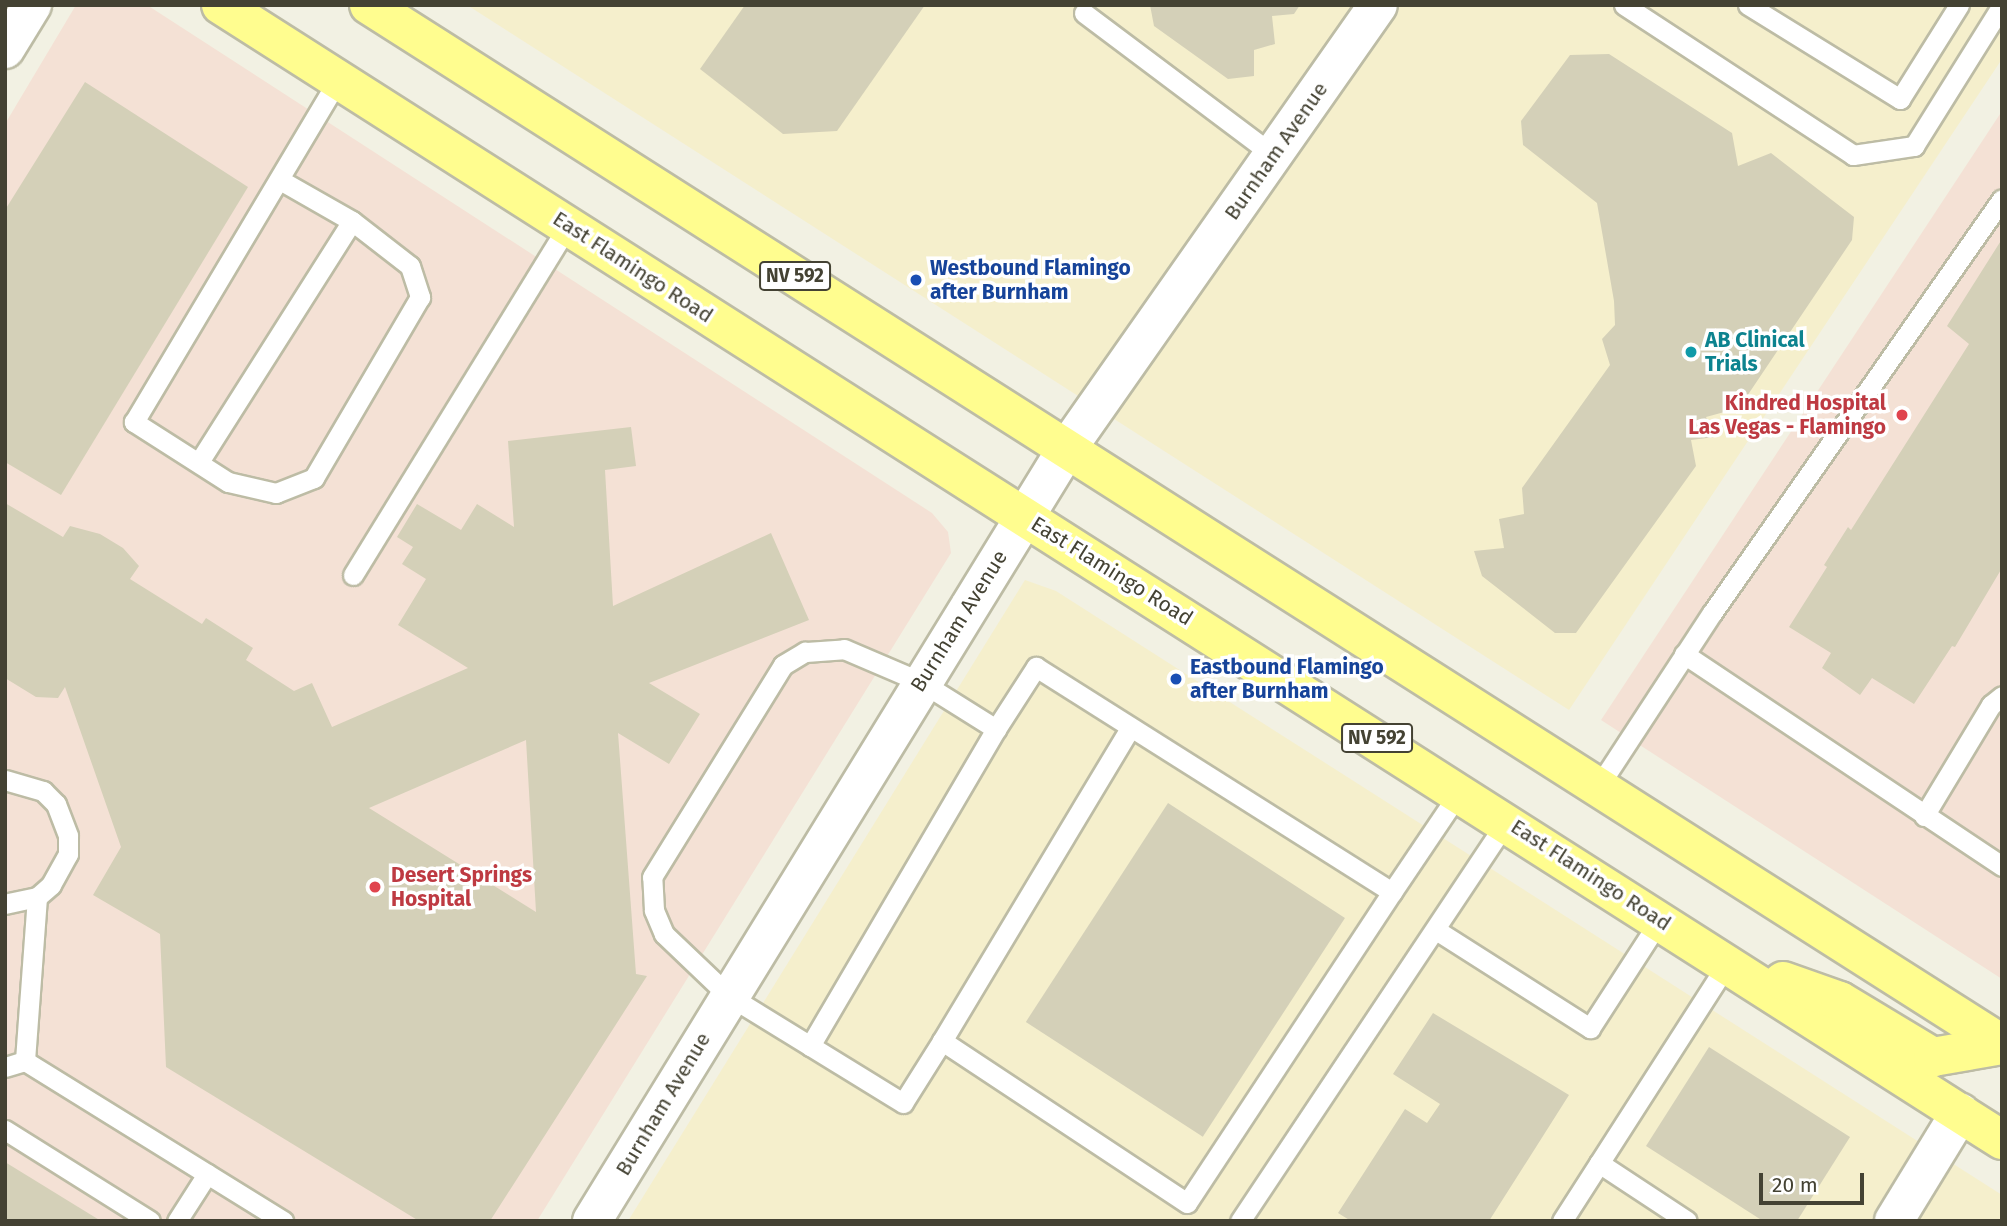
<!DOCTYPE html>
<style>
body{margin:0}
#map{position:relative;width:2007px;height:1226px;overflow:hidden;background:#f2f1e3;font-family:"Fira Sans",sans-serif}
div>[style]{position:absolute}
.commercial>*{inset:0;background:#f5efcc}
.medical>*{inset:0;background:#f4e1d5}
.building>*{inset:0;background:#d4d0b8;transform-origin:0 0}
.roads{filter:drop-shadow(2px 0 #bdbca5) drop-shadow(-2px 0 #bdbca5) drop-shadow(0 2px #bdbca5) drop-shadow(0 -2px #bdbca5)}
.service>*{height:19px;margin:-9.5px;padding:0 9.5px;transform-origin:9.5px;border-radius:9.5px;background:#fff}
.minor>*{height:38px;margin:-19px;padding:0 19px;transform-origin:19px;border-radius:19px;background:#fff}
.tertiary>*{height:38px;margin:-19px;padding:0 19px;transform-origin:19px;border-radius:19px;background:#fff}
.primary>*{height:38px;margin:-19px;padding:0 19px;transform-origin:19px;border-radius:19px;background:#fffd8f}
.dots>*{width:19px;height:19px;translate:-50% -50%;box-sizing:border-box;border:4px solid #fff;border-radius:50%}
span{translate:-50% -50%;white-space:nowrap;text-align:center;line-height:1.15;-webkit-text-stroke:7px #fff;paint-order:stroke}
.shield-label span{padding:2px 5px;background:#fff;border:2px solid;border-radius:5px;-webkit-text-stroke-width:0}
.shield-label{font-size:19px;color:#444233;font-weight:700}
.street-label{font-size:21px;color:#444233}
.transit-label{font-size:21px;color:#164399;font-weight:700}
.left{translate:0 -50%;text-align:left}
.culture-label{font-size:21px;color:#0d838f;font-weight:700}
.health-label{font-size:21px;color:#be3a42;font-weight:700}
.right{translate:-100% -50%;text-align:right}
.frame{position:absolute;inset:0;border:7px solid #444233;pointer-events:none}
.scale{position:absolute;left:1759px;top:1173px;width:105px;height:32px;box-sizing:border-box;border:4px solid #444233;border-top:0;padding-left:9px;font-size:21px;line-height:24px;white-space:nowrap;color:#444233;-webkit-text-stroke:5px #fff;paint-order:stroke}
</style>
<div id="map">
<div class="commercial">
<div style="clip-path:polygon(467px 5px,2002px 5px,2002px 59px,1569px 710px)"></div>
<div style="clip-path:polygon(1025px 580px,1056px 591px,2002px 1195px,2002px 1221px,628px 1221px)"></div>
</div>
<div class="medical">
<div style="clip-path:polygon(76px 5px,147px 5px,932px 513px,948px 532px,951px 553px,537px 1221px,5px 1221px,5px 124px)"></div>
<div style="clip-path:polygon(2002px 111px,2002px 979px,1601px 720px)"></div>
</div>
<div class="building">
<div style="clip-path:polygon(745px 5px,925px 5px,837px 131px,783px 134px,700px 69px)"></div>
<div style="clip-path:polygon(1150px 5px,1300px 5px,1294px 14px,1272px 16px,1275px 44px,1254px 50px,1254px 76px,1228px 79px,1154px 26px)"></div>
<div style="clip-path:polygon(1609px 54px,1732px 133px,1738px 166px,1771px 153px,1854px 217px,1852px 240px,1739px 408px,1706px 417px,1715px 437px,1691px 440px,1696px 466px,1576px 633px,1555px 633px,1482px 576px,1474px 551px,1504px 548px,1499px 519px,1524px 514px,1522px 488px,1610px 365px,1602px 339px,1615px 325px,1614px 301px,1597px 203px,1523px 145px,1521px 121px,1570px 55px)"></div>
<div style="clip-path:polygon(85px 82px,248px 187px,61px 495px,5px 462px,5px 210px)"></div>
<div style="clip-path:polygon(2002px 239px,2002px 568px,1955px 647px,1952px 646px,1914px 704px,1872px 678px,1860px 695px,1822px 668px,1831px 653px,1789px 627px,1827px 567px,1824px 565px,1848px 527px,1851px 530px,1969px 344px,1947px 326px)"></div>
<div style="clip-path:polygon(evenodd,631px 427px,636px 466px,605px 470px,613px 606px,771px 533px,809px 620px,649px 683px,700px 714px,669px 764px,618px 733px,636px 974px,647px 976px,490px 1221px,419px 1221px,166px 1067px,160px 934px,93px 895px,121px 847px,65px 687px,58px 698px,36px 697px,5px 678px,5px 503px,63px 537px,70px 526px,100px 534px,123px 548px,139px 566px,130px 579px,202px 624px,206px 618px,253px 648px,246px 660px,294px 691px,312px 683px,332px 727px,468px 668px,398px 625px,426px 579px,402px 564px,413px 547px,397px 537px,417px 504px,461px 530px,477px 504px,514px 527px,508px 441px,631px 427px,526px 740px,536px 912px,369px 808px,526px 740px)"></div>
<div style="left:1168px;top:803px;width:211px;height:261px;rotate:33deg"></div>
<div style="clip-path:polygon(1433px 1013px,1569px 1095px,1489px 1221px,1351px 1221px,1338px 1213px,1405px 1109px,1427px 1123px,1440px 1104px,1393px 1074px)"></div>
<div style="clip-path:polygon(1709px 1047px,1850px 1137px,1797px 1221px,1763px 1221px,1646px 1146px)"></div>
<div style="clip-path:polygon(5px 1162px,101px 1221px,5px 1221px)"></div>
</div>
<div class="roads">
<div class="service">
<div style="left:1624px;top:5px;width:274px;rotate:33.2deg"></div>
<div style="left:1853px;top:155px;width:62px;rotate:-8.4deg"></div>
<div style="left:1914px;top:146px;width:166px;rotate:-58deg"></div>
<div style="left:1748px;top:5px;width:179px;rotate:31.7deg"></div>
<div style="left:1900px;top:99px;width:111px;rotate:-57.9deg"></div>
<div style="left:1084px;top:13px;width:236px;rotate:36.9deg"></div>
<div style="left:280px;top:180px;width:83px;rotate:29.7deg"></div>
<div style="left:352px;top:221px;width:73px;rotate:37.8deg"></div>
<div style="left:410px;top:266px;width:33px;rotate:72deg"></div>
<div style="left:420px;top:297px;width:210px;rotate:120.4deg"></div>
<div style="left:314px;top:478px;width:41px;rotate:158.5deg"></div>
<div style="left:276px;top:493px;width:49px;rotate:-167.1deg"></div>
<div style="left:228px;top:482px;width:112px;rotate:-147.4deg"></div>
<div style="left:134px;top:422px;width:398px;rotate:-59.2deg"></div>
<div style="left:199px;top:462px;width:285px;rotate:-57.6deg"></div>
<div style="left:353px;top:575px;width:410px;rotate:-58.4deg"></div>
<div style="left:844px;top:649px;width:84px;rotate:23.2deg"></div>
<div style="left:921px;top:682px;width:89px;rotate:32.1deg"></div>
<div style="left:996px;top:729px;width:74px;rotate:-57.2deg"></div>
<div style="left:1036px;top:667px;width:421px;rotate:32.3deg"></div>
<div style="left:1392px;top:892px;width:372px;rotate:123.4deg"></div>
<div style="left:1187px;top:1203px;width:294px;rotate:-146.5deg"></div>
<div style="left:942px;top:1041px;width:73px;rotate:122.2deg"></div>
<div style="left:903px;top:1103px;width:204px;rotate:-148.4deg"></div>
<div style="left:729px;top:996px;width:90px;rotate:-136.4deg"></div>
<div style="left:664px;top:934px;width:26px;rotate:-113deg"></div>
<div style="left:654px;top:910px;width:33px;rotate:-93deg"></div>
<div style="left:652px;top:877px;width:249px;rotate:-58.3deg"></div>
<div style="left:783px;top:665px;width:26px;rotate:-31deg"></div>
<div style="left:805px;top:652px;width:39px;rotate:-4deg"></div>
<div style="left:1684px;top:654px;width:382px;rotate:33.7deg"></div>
<div style="left:5px;top:780px;width:40px;rotate:16deg"></div>
<div style="left:43px;top:791px;width:18px;rotate:45deg"></div>
<div style="left:56px;top:804px;width:34px;rotate:69deg"></div>
<div style="left:68px;top:836px;width:18px;rotate:90deg"></div>
<div style="left:68px;top:854px;width:35px;rotate:119deg"></div>
<div style="left:51px;top:885px;width:18px;rotate:139deg"></div>
<div style="left:37px;top:897px;width:33px;rotate:168deg"></div>
<div style="left:1598px;top:787px;width:208px;rotate:-56.8deg"></div>
<div style="left:1712px;top:613px;width:505px;rotate:-54.99deg"></div>
<div style="left:1924px;top:816px;width:130px;rotate:-58.9deg"></div>
<div style="left:1991px;top:705px;width:14px;rotate:-39deg"></div>
<div style="left:1392px;top:892px;width:122px;rotate:-56deg"></div>
<div style="left:37px;top:897px;width:164px;rotate:94.2deg"></div>
<div style="left:25px;top:1061px;width:304px;rotate:31.8deg"></div>
<div style="left:1436px;top:930px;width:183px;rotate:32.5deg"></div>
<div style="left:1590px;top:1028px;width:129px;rotate:-57.1deg"></div>
<div style="left:942px;top:1041px;width:366px;rotate:-59deg"></div>
<div style="left:810px;top:1046px;width:368px;rotate:-59.6deg"></div>
<div style="left:5px;top:1067px;width:21px;rotate:-17deg"></div>
<div style="left:5px;top:1130px;width:171px;rotate:32.1deg"></div>
<div style="left:1599px;top:1163px;width:105px;rotate:33.4deg"></div>
<div style="left:177px;top:1221px;width:56px;rotate:-57.4deg"></div>
<div style="left:1240px;top:1221px;width:481px;rotate:-56.3deg"></div>
<div style="left:1562px;top:1221px;width:308px;rotate:-57.3deg"></div>
</div>
<div class="minor">
<div style="left:5px;top:49px;width:52px;rotate:-58.5deg"></div>
<div style="left:1066px;top:450px;width:543px;rotate:-54.96deg"></div>
<div style="left:1894px;top:1221px;width:127px;rotate:-58.6deg"></div>
</div>
<div class="tertiary">
<div style="left:592px;top:1221px;width:905px;rotate:-58.42deg"></div>
</div>
<div class="primary">
<div style="left:221px;top:5px;width:2112px;rotate:32.51deg"></div>
<div style="left:369px;top:5px;width:1936px;rotate:32.47deg"></div>
<div style="left:1783px;top:981px;width:60px;rotate:19.3deg"></div>
<div style="left:1840px;top:1001px;width:109px;rotate:31.1deg"></div>
<div style="left:1933px;top:1057px;width:70px;rotate:-9.9deg"></div>
</div>
</div>
<div class="dots">
<div style="left:916px;top:280px;background:#1a4fb4"></div>
<div style="left:1691px;top:352px;background:#0f9aa8"></div>
<div style="left:1902px;top:415px;background:#e0444e"></div>
<div style="left:1176px;top:679px;background:#1a4fb4"></div>
<div style="left:375px;top:887px;background:#e0444e"></div>
</div>
<div class="shield-label">
<span style="left:795px;top:276px">NV 592</span>
<span style="left:1377px;top:738px">NV 592</span>
</div>
<div class="street-label">
<span style="left:1276px;top:151px;rotate:-55deg">Burnham Avenue</span>
<span style="left:633px;top:267px;rotate:33deg">East Flamingo Road</span>
<span style="left:1112px;top:571px;rotate:32deg">East Flamingo Road</span>
<span style="left:959px;top:621px;rotate:-58deg">Burnham Avenue</span>
<span style="left:1591px;top:875px;rotate:33deg">East Flamingo Road</span>
<span style="left:663px;top:1104px;rotate:-59deg">Burnham Avenue</span>
</div>
<div class="transit-label">
<span class="left" style="left:930px;top:280px">Westbound Flamingo<br>after Burnham</span>
<span class="left" style="left:1190px;top:679px">Eastbound Flamingo<br>after Burnham</span>
</div>
<div class="culture-label">
<span class="left" style="left:1705px;top:352px">AB Clinical<br>Trials</span>
</div>
<div class="health-label">
<span class="right" style="left:1886px;top:415px">Kindred Hospital<br>Las Vegas - Flamingo</span>
<span class="left" style="left:391px;top:887px">Desert Springs<br>Hospital</span>
</div>
<div class="frame"></div>
<div class="scale">20 m</div>
</div>
